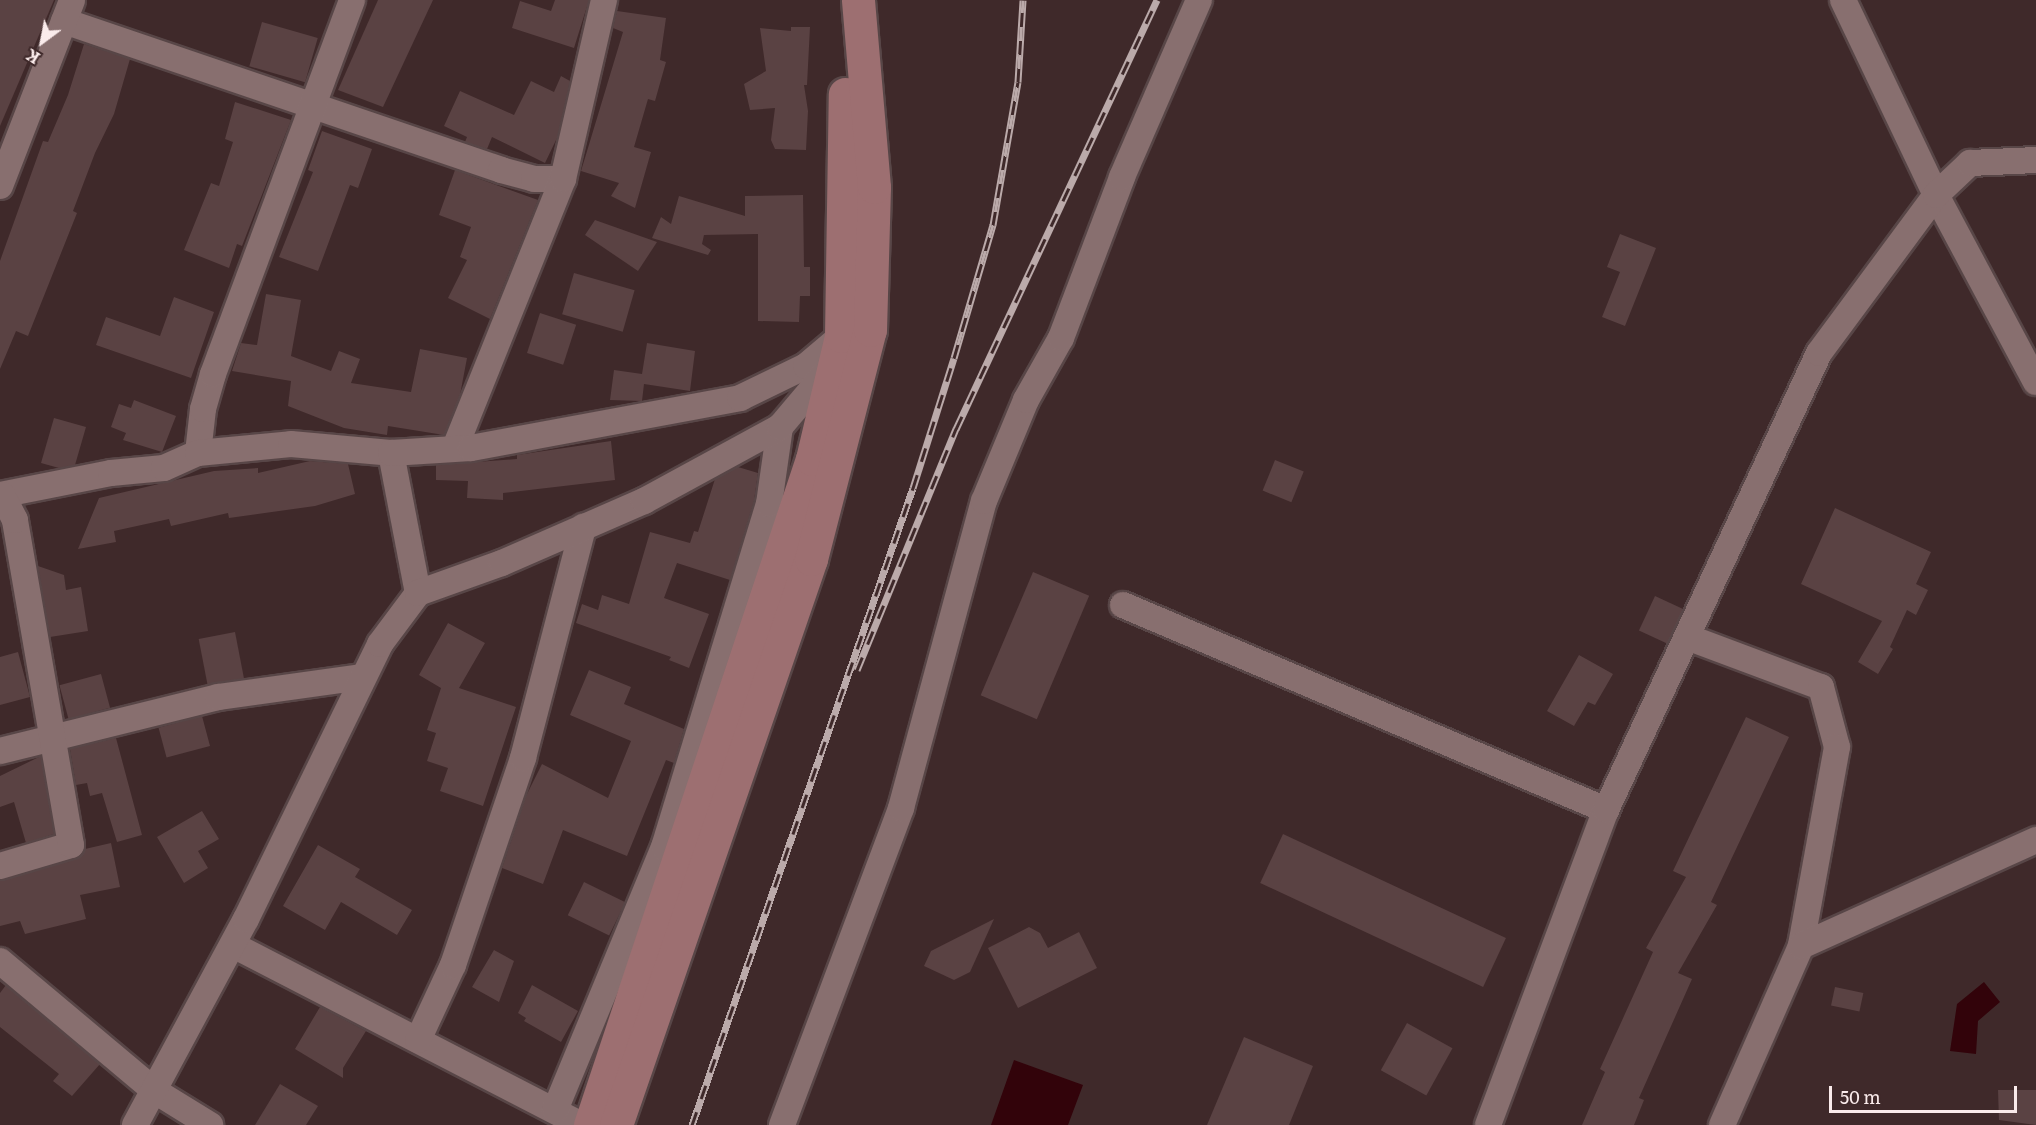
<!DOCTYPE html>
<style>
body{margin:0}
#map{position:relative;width:2036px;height:1125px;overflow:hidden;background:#3f292a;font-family:Literata,serif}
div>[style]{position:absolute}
.water>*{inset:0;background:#32030a}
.building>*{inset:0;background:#5a4243;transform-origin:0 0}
.roads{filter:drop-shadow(2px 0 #584647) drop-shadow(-2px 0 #584647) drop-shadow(0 2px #584647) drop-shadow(0 -2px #584647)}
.street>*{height:26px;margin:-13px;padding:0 13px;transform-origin:13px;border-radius:13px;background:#886f6f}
.secondary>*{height:33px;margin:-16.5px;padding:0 16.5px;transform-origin:16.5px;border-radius:16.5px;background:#9d6f71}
.rail>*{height:7px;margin-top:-3.5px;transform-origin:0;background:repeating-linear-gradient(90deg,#3f292a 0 14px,#baa 0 28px);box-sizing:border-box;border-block:2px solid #baa}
span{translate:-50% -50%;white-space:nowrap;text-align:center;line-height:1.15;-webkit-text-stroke:5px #3f292a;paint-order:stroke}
.north{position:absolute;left:12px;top:12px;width:60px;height:60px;-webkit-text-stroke:4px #3f292a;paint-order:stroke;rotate:212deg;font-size:16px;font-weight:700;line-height:24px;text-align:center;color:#faebeb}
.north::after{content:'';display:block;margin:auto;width:21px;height:27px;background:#faebeb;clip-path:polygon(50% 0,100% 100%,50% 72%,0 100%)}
.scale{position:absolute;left:1829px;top:1086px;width:188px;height:27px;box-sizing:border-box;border:3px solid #faebeb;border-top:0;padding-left:8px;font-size:18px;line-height:21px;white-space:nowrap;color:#faebeb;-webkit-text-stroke:4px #3f292a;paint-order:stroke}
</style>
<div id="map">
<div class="water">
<div style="clip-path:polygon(1984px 982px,2000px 1002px,1978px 1021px,1976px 1054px,1950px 1051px,1957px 1004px)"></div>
<div style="clip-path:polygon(1014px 1060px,1083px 1085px,1068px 1125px,991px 1125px)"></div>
</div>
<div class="building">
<div style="clip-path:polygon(0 0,54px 0,0 126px)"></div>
<div style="clip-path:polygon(378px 0,433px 0,383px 107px,338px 90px)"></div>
<div style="clip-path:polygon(555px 0,589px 0,574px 48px,512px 28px,520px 1px,551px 11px)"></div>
<div style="clip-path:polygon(617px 11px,666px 18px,660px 60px,666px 62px,655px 101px,648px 99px,634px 147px,651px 152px,635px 208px,611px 196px,619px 183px,581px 171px,623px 32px,613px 28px)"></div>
<div style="left:262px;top:22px;width:58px;height:46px;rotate:16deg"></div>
<div style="clip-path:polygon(791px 27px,810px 27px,807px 85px,804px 85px,808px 111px,806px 150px,775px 149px,771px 140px,775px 108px,750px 110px,744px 84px,766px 71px,760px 28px,791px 31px)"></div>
<div style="clip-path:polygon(84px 44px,130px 59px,114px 114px,95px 153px,73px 211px,77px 213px,28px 336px,16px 331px,0 369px,0 261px,43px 141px,48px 142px,68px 95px)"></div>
<div style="clip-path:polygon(561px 76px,570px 81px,557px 138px,545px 163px,492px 137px,487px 149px,465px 142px,467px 137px,444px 126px,460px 91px,514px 115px,531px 81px,554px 92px)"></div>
<div style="clip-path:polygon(235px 102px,291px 120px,242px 246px,237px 244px,229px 268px,184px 250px,211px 183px,219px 186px,233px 142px,225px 139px)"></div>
<div style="clip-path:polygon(322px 131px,372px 149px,358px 188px,350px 185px,318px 271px,279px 257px,313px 172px,308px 170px)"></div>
<div style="clip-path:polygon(455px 170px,538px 200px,490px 319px,448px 298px,467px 260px,460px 257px,471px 227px,439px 215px)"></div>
<div style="clip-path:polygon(803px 195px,804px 267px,810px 267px,810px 296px,800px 296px,799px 322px,758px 321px,758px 234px,704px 235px,702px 244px,711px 250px,708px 255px,652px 238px,661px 217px,671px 224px,679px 196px,745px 216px,745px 196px)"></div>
<div style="clip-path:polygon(595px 220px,657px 242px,638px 271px,585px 235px)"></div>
<div style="clip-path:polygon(1620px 234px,1656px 248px,1625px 326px,1602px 317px,1620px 272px,1607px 267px)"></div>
<div style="left:574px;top:273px;width:63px;height:43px;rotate:16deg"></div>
<div style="clip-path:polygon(266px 294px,301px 300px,291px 356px,331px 371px,339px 351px,360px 359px,351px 383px,411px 392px,420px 349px,467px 358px,460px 395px,444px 435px,388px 426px,387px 435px,344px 428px,288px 406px,291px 381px,232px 371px,241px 343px,257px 345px)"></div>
<div style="clip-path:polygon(174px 297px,214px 312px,191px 378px,96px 345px,106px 317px,160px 336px)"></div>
<div style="left:540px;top:313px;width:38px;height:42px;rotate:18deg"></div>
<div style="clip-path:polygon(647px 343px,695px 351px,690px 391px,644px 384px,642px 401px,610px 400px,614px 370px,642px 374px)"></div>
<div style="clip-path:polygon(134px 400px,176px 416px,162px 452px,123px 440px,126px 433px,111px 427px,119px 404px,131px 408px)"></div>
<div style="clip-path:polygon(54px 418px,86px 427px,75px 465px,59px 468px,41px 463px)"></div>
<div style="clip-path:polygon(611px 441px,615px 480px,503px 493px,503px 500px,467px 498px,468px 481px,436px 480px,436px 465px,517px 459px,517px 455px)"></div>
<div style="left:1275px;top:460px;width:31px;height:33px;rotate:22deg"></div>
<div style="clip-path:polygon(310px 461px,348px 464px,355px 494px,315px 506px,229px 518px,228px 513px,171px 526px,169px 519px,114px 531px,116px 542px,78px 549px,99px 498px,214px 471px,258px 468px,258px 473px)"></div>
<div style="clip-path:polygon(738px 467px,758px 473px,754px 501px,730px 580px,677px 563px,664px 598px,709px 614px,689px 668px,669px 660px,671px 657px,576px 623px,582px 604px,598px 610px,602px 595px,629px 604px,650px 532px,690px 543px,694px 531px,698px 532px,715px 479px)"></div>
<div style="clip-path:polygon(1835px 508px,1931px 552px,1916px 584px,1928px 590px,1916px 615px,1907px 610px,1890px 647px,1893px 649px,1878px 674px,1858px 662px,1882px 621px,1801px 584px)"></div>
<div style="clip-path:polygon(38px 566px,64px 575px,66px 590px,81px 587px,88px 631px,50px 637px)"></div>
<div style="left:1033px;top:572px;width:61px;height:134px;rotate:23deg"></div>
<div style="left:1655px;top:596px;width:31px;height:38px;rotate:25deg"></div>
<div style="clip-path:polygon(448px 623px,485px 643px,459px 688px,516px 707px,483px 806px,440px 791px,448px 768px,427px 761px,436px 733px,427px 730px,441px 688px,419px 675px)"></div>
<div style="left:235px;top:632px;width:47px;height:37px;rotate:79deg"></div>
<div style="clip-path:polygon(18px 652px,30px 697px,0 705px,0 657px)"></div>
<div style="clip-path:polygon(1579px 655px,1613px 674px,1595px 705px,1588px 702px,1574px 726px,1547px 711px)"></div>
<div style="clip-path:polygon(589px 670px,631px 687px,624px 704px,684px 729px,674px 763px,666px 760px,627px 856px,563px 830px,543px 884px,502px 868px,526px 796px,542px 764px,608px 798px,631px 741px,570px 715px)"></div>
<div style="left:101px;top:674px;width:35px;height:43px;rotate:75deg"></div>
<div style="left:202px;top:716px;width:31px;height:45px;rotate:75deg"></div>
<div style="clip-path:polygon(1746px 717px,1789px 737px,1711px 902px,1717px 905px,1678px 973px,1692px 979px,1639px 1098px,1644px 1100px,1634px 1125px,1582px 1125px,1605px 1072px,1600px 1069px,1653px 952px,1646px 948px,1686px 877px,1673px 871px)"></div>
<div style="clip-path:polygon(116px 738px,142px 835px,117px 842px,102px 793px,90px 796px,87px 783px,76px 785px,70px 749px)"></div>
<div style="clip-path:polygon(41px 756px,54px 834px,26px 843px,14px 802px,0 807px,0 776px)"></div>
<div style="clip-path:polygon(202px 811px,219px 839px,198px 851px,208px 868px,184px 883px,157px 837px)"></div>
<div style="left:1283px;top:834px;width:246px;height:54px;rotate:25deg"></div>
<div style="clip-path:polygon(111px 843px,120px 887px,80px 895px,86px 919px,25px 934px,20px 921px,0 926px,0 881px,75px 859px,85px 849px)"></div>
<div style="clip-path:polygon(318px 845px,360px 869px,355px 877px,412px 910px,397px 935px,341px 902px,325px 930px,283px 906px)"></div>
<div style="left:584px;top:882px;width:46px;height:37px;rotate:26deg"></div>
<div style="clip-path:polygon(994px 919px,970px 972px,954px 980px,924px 966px,931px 951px)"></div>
<div style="clip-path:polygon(1029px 927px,1040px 933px,1048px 948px,1079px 932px,1097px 968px,1018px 1008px,988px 948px)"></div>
<div style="clip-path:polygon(494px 950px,514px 961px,499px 1002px,472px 987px)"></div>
<div style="clip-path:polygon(6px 985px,100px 1064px,72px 1096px,53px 1081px,59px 1074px,0 1027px,0 993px)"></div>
<div style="clip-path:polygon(532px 985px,578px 1011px,561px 1042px,524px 1021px,526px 1018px,518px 1013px)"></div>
<div style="left:1835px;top:987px;width:29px;height:19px;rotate:12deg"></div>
<div style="clip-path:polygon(320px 1007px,366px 1031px,343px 1068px,343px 1078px,295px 1049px)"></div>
<div style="left:1407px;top:1023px;width:52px;height:54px;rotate:29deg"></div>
<div style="clip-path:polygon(1244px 1037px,1313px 1066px,1289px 1125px,1207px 1125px)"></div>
<div style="clip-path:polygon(280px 1084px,318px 1106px,306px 1125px,255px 1125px)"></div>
<div style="clip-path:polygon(1998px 1090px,2036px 1090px,2036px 1125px,1999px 1120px)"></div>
</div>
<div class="roads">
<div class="street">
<div style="left:1843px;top:0;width:216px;rotate:64.5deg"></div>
<div style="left:1936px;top:195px;width:212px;rotate:61.9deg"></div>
<div style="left:64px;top:21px;width:462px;rotate:18.8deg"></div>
<div style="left:501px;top:170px;width:34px;rotate:15deg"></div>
<div style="left:534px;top:179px;width:29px"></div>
<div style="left:563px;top:179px;width:289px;rotate:111.9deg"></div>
<div style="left:563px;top:179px;width:184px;rotate:-77.1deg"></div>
<div style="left:0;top:186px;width:199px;rotate:-68.8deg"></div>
<div style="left:198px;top:453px;width:44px;rotate:-83.5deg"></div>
<div style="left:203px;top:409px;width:36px;rotate:-74deg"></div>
<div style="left:213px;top:374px;width:399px;rotate:-69.6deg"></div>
<div style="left:391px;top:453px;width:143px;rotate:79.1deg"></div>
<div style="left:0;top:495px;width:113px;rotate:-11.2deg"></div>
<div style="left:111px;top:473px;width:53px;rotate:-5.4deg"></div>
<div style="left:164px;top:468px;width:37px;rotate:-24deg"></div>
<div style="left:198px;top:453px;width:93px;rotate:-5.5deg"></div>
<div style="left:291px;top:444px;width:100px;rotate:5.1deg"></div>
<div style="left:391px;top:453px;width:80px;rotate:-3.6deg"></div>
<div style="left:471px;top:448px;width:274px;rotate:-10.5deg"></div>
<div style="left:740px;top:398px;width:73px;rotate:-25.9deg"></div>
<div style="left:806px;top:366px;width:43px;rotate:-40.3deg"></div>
<div style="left:1123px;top:605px;width:525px;rotate:23deg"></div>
<div style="left:1687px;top:637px;width:143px;rotate:20.5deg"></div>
<div style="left:1821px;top:687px;width:62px;rotate:75.1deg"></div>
<div style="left:1837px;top:747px;width:202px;rotate:100.3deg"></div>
<div style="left:1801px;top:946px;width:196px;rotate:113.8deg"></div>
<div style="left:0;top:751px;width:225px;rotate:-13.9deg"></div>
<div style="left:218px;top:697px;width:146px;rotate:-7.9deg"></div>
<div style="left:0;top:866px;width:74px;rotate:-16.5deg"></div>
<div style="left:71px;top:845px;width:330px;rotate:-99.8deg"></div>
<div style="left:15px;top:520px;width:28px;rotate:-117deg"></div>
<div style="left:233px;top:945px;width:393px;rotate:27.3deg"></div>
<div style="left:1801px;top:946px;width:258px;rotate:-24.3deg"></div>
<div style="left:0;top:961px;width:202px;rotate:40deg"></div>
<div style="left:155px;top:1091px;width:65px;rotate:31.7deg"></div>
<div style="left:418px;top:1040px;width:83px;rotate:-65deg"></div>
<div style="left:453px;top:965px;width:219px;rotate:-71.3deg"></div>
<div style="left:523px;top:758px;width:239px;rotate:-75.4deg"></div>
<div style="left:555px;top:1110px;width:285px;rotate:-67.5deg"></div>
<div style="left:664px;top:847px;width:359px;rotate:-73deg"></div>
<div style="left:769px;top:504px;width:78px;rotate:-81.9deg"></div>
<div style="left:135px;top:1125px;width:234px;rotate:-61.7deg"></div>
<div style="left:246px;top:919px;width:306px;rotate:-64deg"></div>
<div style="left:380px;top:644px;width:64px;rotate:-53.3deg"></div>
<div style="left:418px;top:593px;width:89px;rotate:-19.7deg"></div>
<div style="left:502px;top:563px;width:155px;rotate:-23.6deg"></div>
<div style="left:644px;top:501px;width:155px;rotate:-28.6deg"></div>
<div style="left:780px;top:427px;width:82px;rotate:-49.9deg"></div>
<div style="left:782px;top:1125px;width:339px;rotate:-69.4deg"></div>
<div style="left:901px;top:808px;width:318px;rotate:-74.9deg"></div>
<div style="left:984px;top:501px;width:109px;rotate:-67.4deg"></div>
<div style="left:1026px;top:400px;width:71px;rotate:-60.6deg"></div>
<div style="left:1061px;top:338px;width:172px;rotate:-69.2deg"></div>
<div style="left:1122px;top:177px;width:193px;rotate:-66.5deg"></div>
<div style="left:1488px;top:1125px;width:336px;rotate:-69.5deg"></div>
<div style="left:1606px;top:810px;width:504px;rotate:-65.01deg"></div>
<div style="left:1819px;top:353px;width:197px;rotate:-53.5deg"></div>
<div style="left:1936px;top:195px;width:47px;rotate:-43.3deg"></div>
<div style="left:1970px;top:163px;width:66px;rotate:-2.6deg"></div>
</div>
<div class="secondary">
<div style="left:590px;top:1125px;width:702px;rotate:-71.57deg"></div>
<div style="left:812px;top:459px;width:126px;rotate:-76.7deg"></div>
<div style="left:841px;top:336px;width:242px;rotate:-89.1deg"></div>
<div style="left:616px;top:1125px;width:599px;rotate:-70.99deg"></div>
<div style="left:811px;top:559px;width:236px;rotate:-75.6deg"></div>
<div style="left:870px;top:330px;width:143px;rotate:-88.4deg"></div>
<div style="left:874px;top:187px;width:188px;rotate:-94.9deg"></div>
</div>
</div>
<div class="rail">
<div style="left:857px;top:670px;width:261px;rotate:-67.7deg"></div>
<div style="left:956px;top:429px;width:474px;rotate:-64.9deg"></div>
<div style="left:692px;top:1125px;width:674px;rotate:-70.87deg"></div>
<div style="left:913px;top:488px;width:136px;rotate:-72.5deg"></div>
<div style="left:954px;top:358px;width:139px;rotate:-73.7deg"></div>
<div style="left:993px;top:225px;width:145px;rotate:-80.1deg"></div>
<div style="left:1018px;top:82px;width:82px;rotate:-86.5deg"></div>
</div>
<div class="north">K</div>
<div class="scale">50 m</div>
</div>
